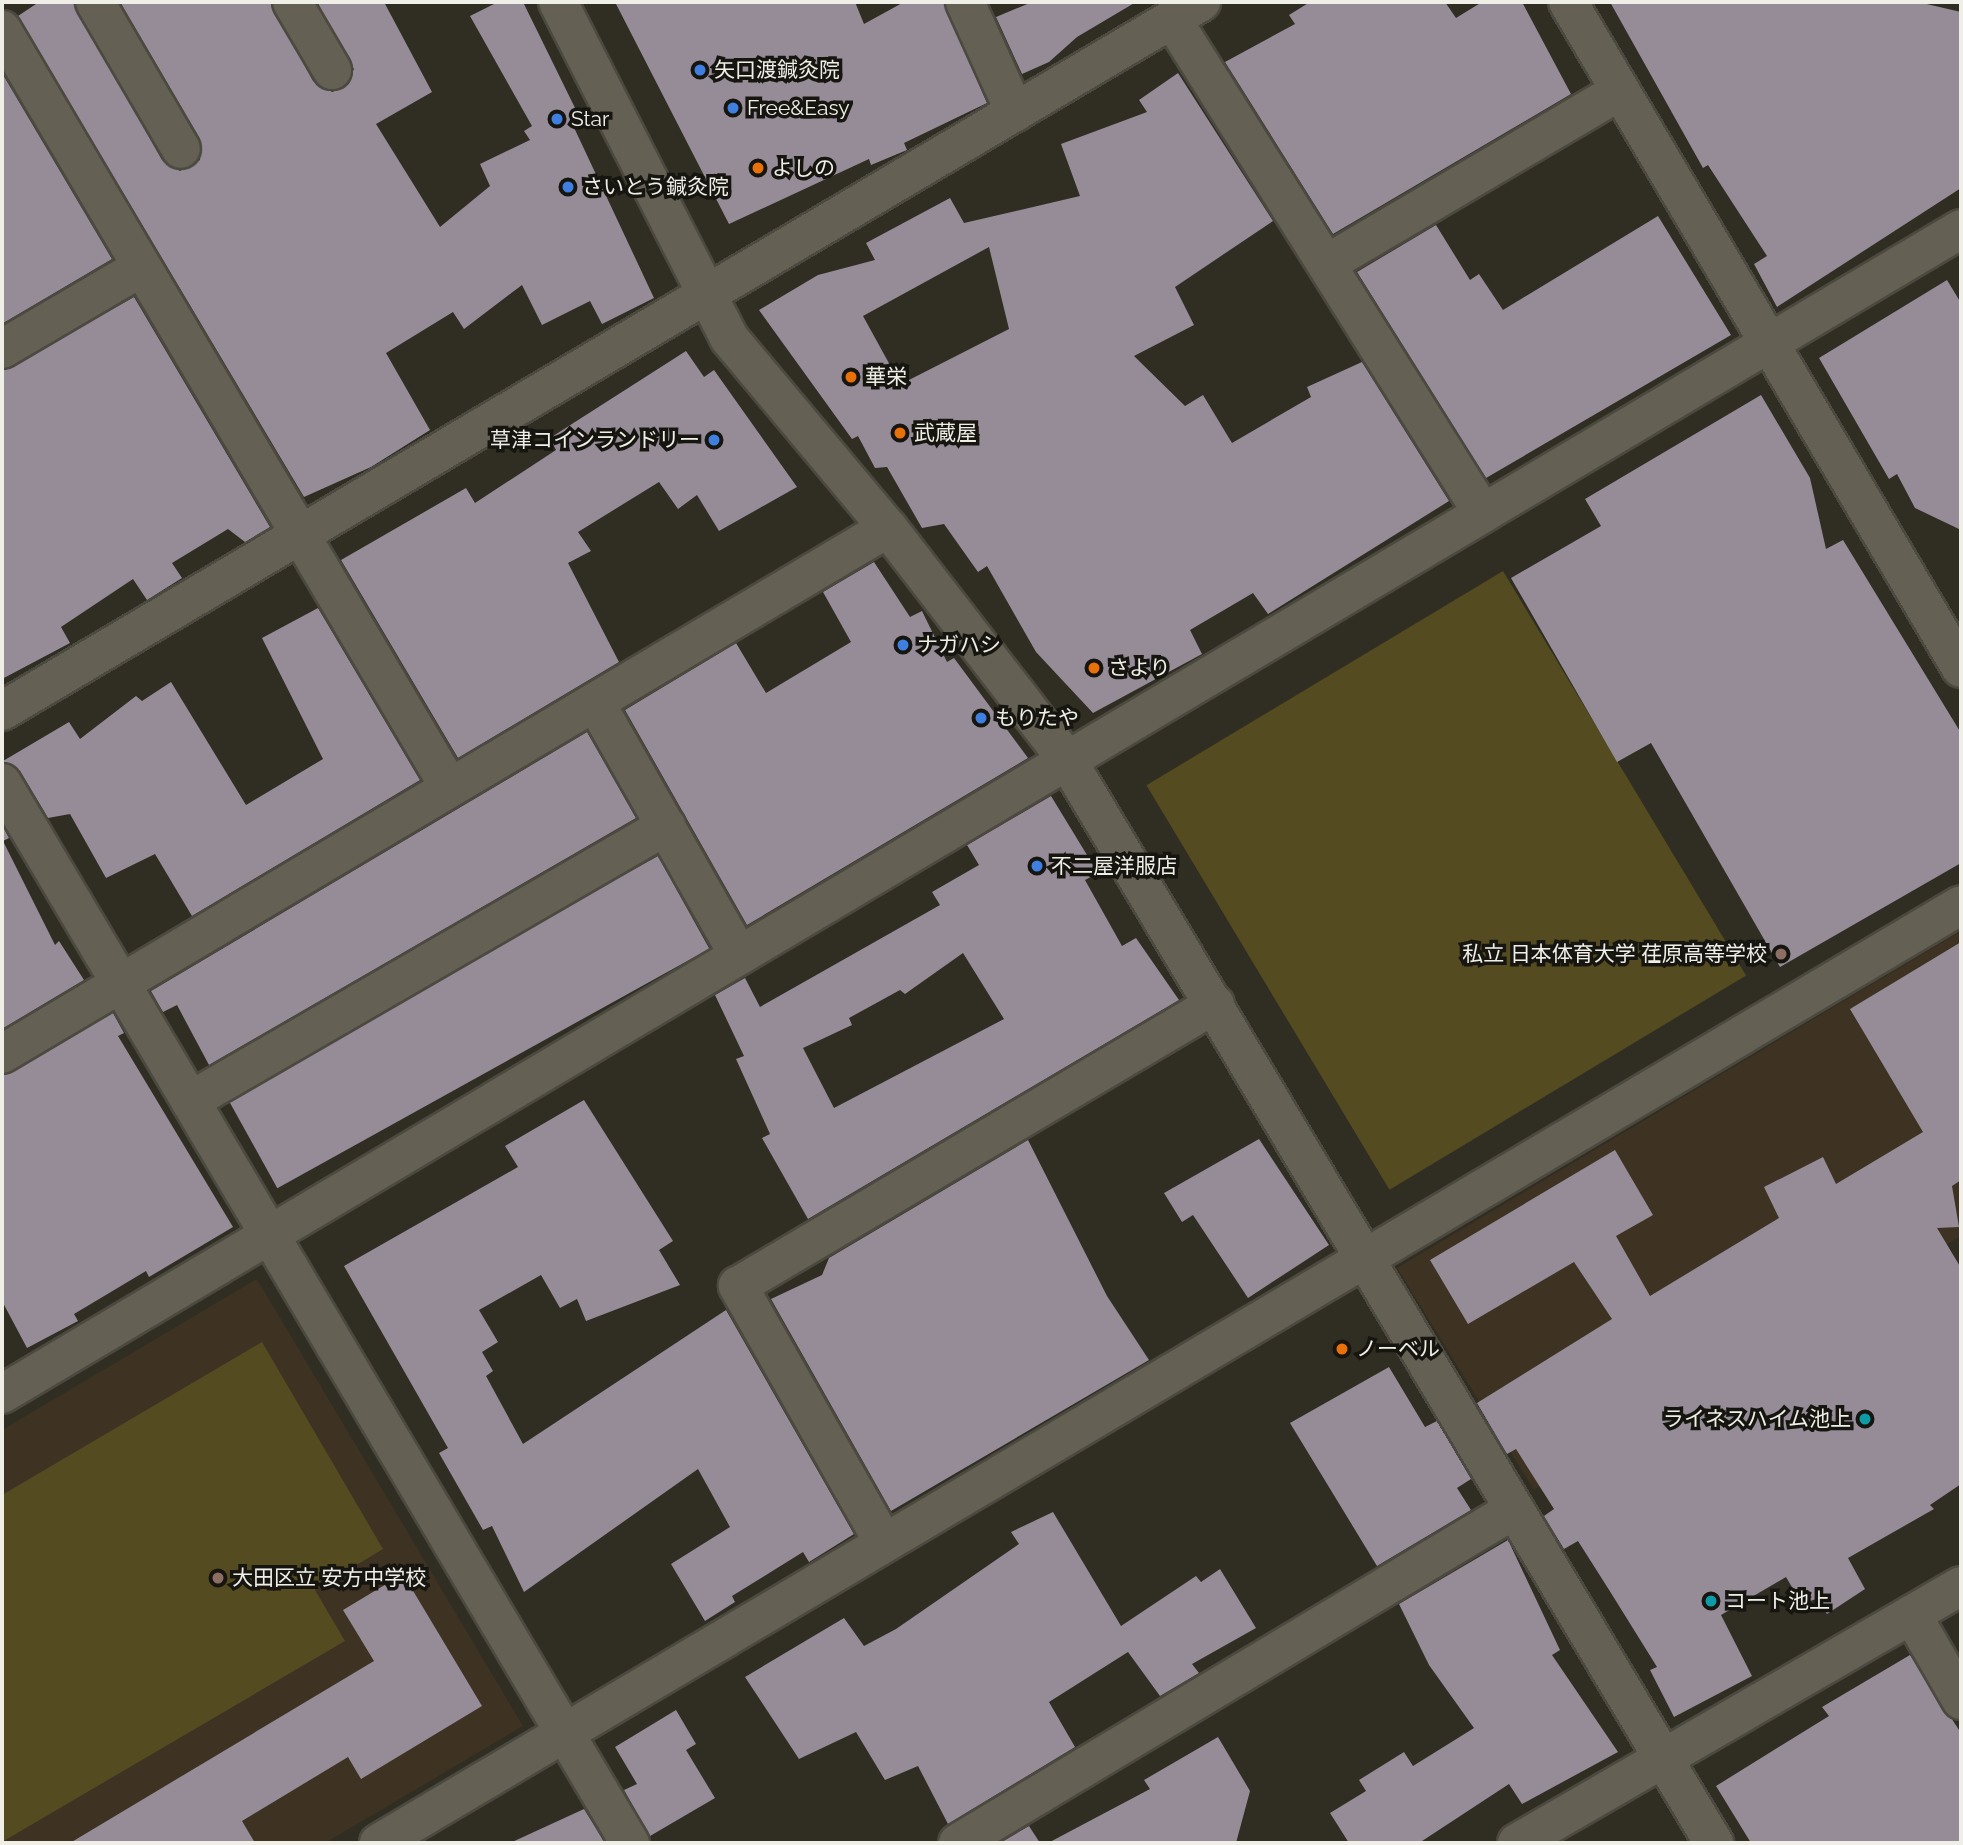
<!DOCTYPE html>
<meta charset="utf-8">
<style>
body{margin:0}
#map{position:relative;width:1963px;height:1845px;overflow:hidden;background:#302d22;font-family:Raleway,"Noto Sans JP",sans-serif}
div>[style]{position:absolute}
.education>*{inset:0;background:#3e3223}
.green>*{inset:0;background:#544b21;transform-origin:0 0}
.building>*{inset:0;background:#958c98;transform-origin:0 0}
.roads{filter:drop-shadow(2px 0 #4c4940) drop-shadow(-2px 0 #4c4940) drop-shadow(0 2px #4c4940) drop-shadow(0 -2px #4c4940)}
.minor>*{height:38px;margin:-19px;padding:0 19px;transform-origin:19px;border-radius:19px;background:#646154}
.dots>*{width:19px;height:19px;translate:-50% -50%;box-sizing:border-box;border:4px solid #171510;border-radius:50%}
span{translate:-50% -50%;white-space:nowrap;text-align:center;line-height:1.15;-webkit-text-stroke:7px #171510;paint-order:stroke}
.poi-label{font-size:21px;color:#f0efe7}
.left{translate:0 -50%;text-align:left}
.right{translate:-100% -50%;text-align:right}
.frame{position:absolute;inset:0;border:4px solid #f0efe7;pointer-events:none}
</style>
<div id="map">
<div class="education">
<div style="clip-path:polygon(1961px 931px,1961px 1236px,1534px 1490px,1397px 1268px)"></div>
<div style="clip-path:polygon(257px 1279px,523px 1726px,325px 1843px,2px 1843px,2px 1430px)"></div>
</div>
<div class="green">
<div style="left:1503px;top:571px;width:472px;height:416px;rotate:59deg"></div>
<div style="clip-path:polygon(262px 1342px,383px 1549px,315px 1590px,345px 1641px,2px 1842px,2px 1495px)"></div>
</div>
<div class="building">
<div style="clip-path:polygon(39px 2px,73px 2px,162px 160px,180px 171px,200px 160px,200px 139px,120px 2px,270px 2px,313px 81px,332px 92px,344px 88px,354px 69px,317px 2px,384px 2px,432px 92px,376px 124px,440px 227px,490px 186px,480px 164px,530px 140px,524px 131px,532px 126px,470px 16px,498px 2px,523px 2px,578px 114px,570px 119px,654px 298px,602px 324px,590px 301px,542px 325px,522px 285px,464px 329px,453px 312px,386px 353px,430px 430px,371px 467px,304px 497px,18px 16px)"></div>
<div style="clip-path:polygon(615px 2px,855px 2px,864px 24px,904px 2px,943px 2px,987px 103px,904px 143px,907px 150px,871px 165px,869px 159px,729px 224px)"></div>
<div style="clip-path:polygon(1032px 2px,1136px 2px,1077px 37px,1049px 62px,1022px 74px,996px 17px)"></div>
<div style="clip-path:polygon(1310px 2px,1445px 2px,1456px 18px,1482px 2px,1522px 2px,1571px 94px,1333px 234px,1225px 62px,1295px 24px,1289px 15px)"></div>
<div style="clip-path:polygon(1610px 2px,1918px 2px,1961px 12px,1961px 188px,1777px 307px,1754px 264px,1767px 256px,1708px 165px,1703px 168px)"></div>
<div style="clip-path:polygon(2px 73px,112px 259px,2px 324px)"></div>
<div style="clip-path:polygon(evenodd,1178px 73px,1273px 221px,1175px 287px,1194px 325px,1134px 356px,1185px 406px,1203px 395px,1232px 443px,1311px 397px,1307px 387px,1362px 362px,1449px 501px,1268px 614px,1253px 593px,1190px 630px,1202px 654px,1093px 713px,1036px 652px,987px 566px,978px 572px,944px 524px,922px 528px,887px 467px,875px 468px,858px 436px,852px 439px,759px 310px,818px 275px,875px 260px,866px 243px,950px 198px,964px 223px,1080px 196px,1061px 144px,1147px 112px,1139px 100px,1178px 73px,989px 247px,1009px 329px,907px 381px,902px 373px,896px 376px,863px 316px,989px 247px)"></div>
<div style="clip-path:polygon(1658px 216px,1731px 335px,1486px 478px,1357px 272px,1436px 225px,1470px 280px,1479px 274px,1503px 310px)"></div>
<div style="clip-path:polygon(1947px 280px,1961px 303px,1961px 530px,1915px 508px,1897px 474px,1889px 479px,1819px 358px)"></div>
<div style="clip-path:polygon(134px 297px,270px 527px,245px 542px,228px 529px,172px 563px,182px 578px,147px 600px,133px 579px,61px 627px,70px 643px,2px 679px,2px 371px)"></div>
<div style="clip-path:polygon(686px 351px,704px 377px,714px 370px,797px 487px,719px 531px,697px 495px,678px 509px,659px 482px,578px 532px,591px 551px,568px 563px,619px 662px,458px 758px,341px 560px,466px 488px,475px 503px,556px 450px,550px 438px)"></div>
<div style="clip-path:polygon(1761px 395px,1810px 478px,1826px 549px,1843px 540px,1961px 733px,1961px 863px,1780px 967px,1651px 743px,1617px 762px,1511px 578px,1601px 526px,1585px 499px)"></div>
<div style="clip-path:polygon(874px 562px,910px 617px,922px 611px,947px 662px,954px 658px,1028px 758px,747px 925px,625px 710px,736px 643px,766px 693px,851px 642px,823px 592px)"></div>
<div style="clip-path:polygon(318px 608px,420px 780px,192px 916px,155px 854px,106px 878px,70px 814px,48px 818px,20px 771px,3px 761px,69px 722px,80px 739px,136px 696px,142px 701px,171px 682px,246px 805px,323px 759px,262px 638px)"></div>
<div style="clip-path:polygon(587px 732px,636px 818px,209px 1065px,177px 1005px,163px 1012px,151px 991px)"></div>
<div style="clip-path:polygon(evenodd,1051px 796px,1098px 873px,1085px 880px,1122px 946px,1136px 938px,1179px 1000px,808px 1219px,762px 1138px,770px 1134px,736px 1059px,744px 1056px,715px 995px,745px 978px,760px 1007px,940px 905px,932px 892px,979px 865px,967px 845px,1051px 796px,963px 953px,1004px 1019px,834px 1108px,803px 1048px,852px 1025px,849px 1018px,900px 990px,905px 994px,963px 953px)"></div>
<div style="clip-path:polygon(2px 825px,9px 838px,3px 841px,55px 945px,59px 941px,84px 980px,2px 1029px)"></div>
<div style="left:658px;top:856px;width:106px;height:494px;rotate:61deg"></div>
<div style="clip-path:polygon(1961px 942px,1961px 1180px,1952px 1186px,1959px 1227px,1937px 1228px,1961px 1268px,1961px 1484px,1930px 1505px,1934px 1509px,1848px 1558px,1865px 1589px,1827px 1614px,1816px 1599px,1802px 1604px,1786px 1577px,1721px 1615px,1752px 1676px,1674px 1717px,1650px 1670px,1657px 1667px,1611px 1593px,1578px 1541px,1564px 1549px,1544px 1516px,1554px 1509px,1516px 1449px,1507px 1454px,1477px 1403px,1612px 1319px,1574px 1262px,1468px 1324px,1430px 1260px,1615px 1150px,1653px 1215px,1616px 1236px,1650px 1296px,1779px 1218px,1764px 1187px,1823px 1157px,1836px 1184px,1923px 1132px,1850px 1009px)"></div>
<div style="clip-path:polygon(113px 1013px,124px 1033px,118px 1036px,233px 1227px,149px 1277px,146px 1271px,74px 1314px,78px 1321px,27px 1348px,2px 1301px,2px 1076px)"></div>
<div style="clip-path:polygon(584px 1100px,673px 1241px,659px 1250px,680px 1285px,586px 1321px,577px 1299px,560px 1308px,541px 1275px,479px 1310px,498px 1342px,482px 1352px,493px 1371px,486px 1376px,523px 1444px,726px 1310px,854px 1534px,809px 1562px,803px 1552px,732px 1596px,735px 1602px,705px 1621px,671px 1564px,730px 1527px,698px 1469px,524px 1592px,492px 1526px,483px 1530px,439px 1453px,448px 1448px,344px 1266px,518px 1167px,505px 1146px)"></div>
<div style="clip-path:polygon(1259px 1139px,1329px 1245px,1248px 1298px,1193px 1215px,1182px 1222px,1164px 1193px)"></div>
<div style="clip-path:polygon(1028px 1140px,1107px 1296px,1149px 1360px,891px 1511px,771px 1299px,822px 1275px,829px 1258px)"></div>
<div style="clip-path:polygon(1389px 1367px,1425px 1427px,1437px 1421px,1471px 1479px,1457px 1488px,1471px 1510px,1377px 1566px,1290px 1423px)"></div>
<div style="clip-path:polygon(1053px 1512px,1121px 1626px,1196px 1576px,1201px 1582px,1220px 1569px,1256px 1628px,1192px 1664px,1199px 1673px,1160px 1696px,1128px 1652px,1049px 1702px,1075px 1747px,948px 1824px,918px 1766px,885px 1780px,856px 1732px,799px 1759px,745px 1677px,844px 1618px,864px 1646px,896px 1629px,1019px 1544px,1011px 1532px)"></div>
<div style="clip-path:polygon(1508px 1540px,1560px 1650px,1552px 1655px,1618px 1752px,1522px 1804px,1509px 1784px,1419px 1843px,1349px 1843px,1330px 1813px,1366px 1791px,1359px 1780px,1404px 1752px,1413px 1766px,1474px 1728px,1429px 1665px,1399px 1604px)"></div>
<div style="clip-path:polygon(403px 1574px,482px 1706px,361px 1779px,348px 1757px,242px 1821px,255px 1843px,70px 1843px,374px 1661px,343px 1610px)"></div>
<div style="clip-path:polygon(1910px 1655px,1961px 1733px,1961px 1843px,1751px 1843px,1716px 1786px,1829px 1716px,1822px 1707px)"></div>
<div style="clip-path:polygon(676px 1710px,696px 1744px,686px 1750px,715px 1798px,650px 1836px,624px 1790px,637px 1784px,615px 1747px)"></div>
<div style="clip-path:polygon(1218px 1737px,1250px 1791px,1236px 1843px,1048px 1843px,1150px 1789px,1144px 1780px)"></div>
<div style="clip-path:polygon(584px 1809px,605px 1843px,510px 1843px)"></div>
<div style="clip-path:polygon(1029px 1826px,1040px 1843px,1000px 1843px)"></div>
</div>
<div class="roads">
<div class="minor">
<div style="left:95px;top:2px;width:170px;rotate:59.7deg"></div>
<div style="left:292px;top:2px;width:79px;rotate:59.5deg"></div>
<div style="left:558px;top:2px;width:377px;rotate:63deg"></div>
<div style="left:729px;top:338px;width:248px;rotate:50.1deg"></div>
<div style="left:888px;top:528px;width:293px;rotate:52.3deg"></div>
<div style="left:1067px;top:760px;width:1262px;rotate:59.15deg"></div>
<div style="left:965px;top:2px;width:121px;rotate:65.6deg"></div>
<div style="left:1568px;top:2px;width:773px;rotate:59.46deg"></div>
<div style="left:1172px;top:19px;width:582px;rotate:57.84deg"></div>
<div style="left:2px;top:30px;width:880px;rotate:59.42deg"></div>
<div style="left:1328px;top:263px;width:339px;rotate:-30.5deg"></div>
<div style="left:2px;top:349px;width:162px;rotate:-30.4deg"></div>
<div style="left:595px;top:702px;width:291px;rotate:60.4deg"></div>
<div style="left:2px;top:711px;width:1393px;rotate:-30.6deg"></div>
<div style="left:2px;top:783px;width:1232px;rotate:59.36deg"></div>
<div style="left:2px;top:1054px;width:1030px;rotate:-30.7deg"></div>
<div style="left:190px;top:1101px;width:550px;rotate:-30.02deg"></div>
<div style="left:2px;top:1394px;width:2279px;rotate:-30.74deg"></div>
<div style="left:884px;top:1543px;width:296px;rotate:-119.6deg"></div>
<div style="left:738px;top:1286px;width:554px;rotate:-30.59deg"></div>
<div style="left:1912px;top:1615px;width:98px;rotate:60deg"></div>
<div style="left:379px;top:1843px;width:1839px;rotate:-30.66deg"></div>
<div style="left:958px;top:1843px;width:649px;rotate:-30.95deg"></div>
<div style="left:1517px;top:1843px;width:513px;rotate:-30.06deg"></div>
</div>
</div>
<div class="dots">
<div style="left:700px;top:70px;background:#3f7fe0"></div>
<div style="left:733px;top:108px;background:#3f7fe0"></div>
<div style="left:557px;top:119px;background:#3f7fe0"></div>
<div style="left:758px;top:168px;background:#e8710a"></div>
<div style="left:568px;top:187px;background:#3f7fe0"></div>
<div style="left:851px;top:377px;background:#e8710a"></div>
<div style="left:900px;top:433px;background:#e8710a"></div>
<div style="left:714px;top:440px;background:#3f7fe0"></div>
<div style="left:903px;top:645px;background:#3f7fe0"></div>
<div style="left:1094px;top:668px;background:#e8710a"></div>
<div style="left:981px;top:718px;background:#3f7fe0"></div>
<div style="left:1037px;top:866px;background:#3f7fe0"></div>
<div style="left:1781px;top:954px;background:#8d6e63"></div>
<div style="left:1342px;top:1349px;background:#e8710a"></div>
<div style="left:1865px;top:1419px;background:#0f9aa8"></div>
<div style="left:218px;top:1578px;background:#8d6e63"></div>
<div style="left:1711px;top:1601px;background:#0f9aa8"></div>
</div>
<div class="poi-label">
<span class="left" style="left:714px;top:70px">矢口渡鍼灸院</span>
<span class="left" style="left:747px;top:108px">Free&amp;Easy</span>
<span class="left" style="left:571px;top:119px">Star</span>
<span class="left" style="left:772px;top:168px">よしの</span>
<span class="left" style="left:582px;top:187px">さいとう鍼灸院</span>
<span class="left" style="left:865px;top:377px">華栄</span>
<span class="left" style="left:914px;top:433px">武蔵屋</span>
<span class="right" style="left:700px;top:440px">草津コインランドリー</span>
<span class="left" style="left:917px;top:645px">ナガハシ</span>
<span class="left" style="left:1108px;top:668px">さより</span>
<span class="left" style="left:995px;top:718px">もりたや</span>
<span class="left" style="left:1051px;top:866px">不二屋洋服店</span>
<span class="right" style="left:1767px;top:954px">私立 日本体育大学 荏原高等学校</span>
<span class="left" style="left:1356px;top:1349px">ノーベル</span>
<span class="right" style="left:1851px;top:1419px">ライネスハイム池上</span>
<span class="left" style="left:232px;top:1578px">大田区立 安方中学校</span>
<span class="left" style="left:1725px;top:1601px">コート池上</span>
</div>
<div class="frame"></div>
</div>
